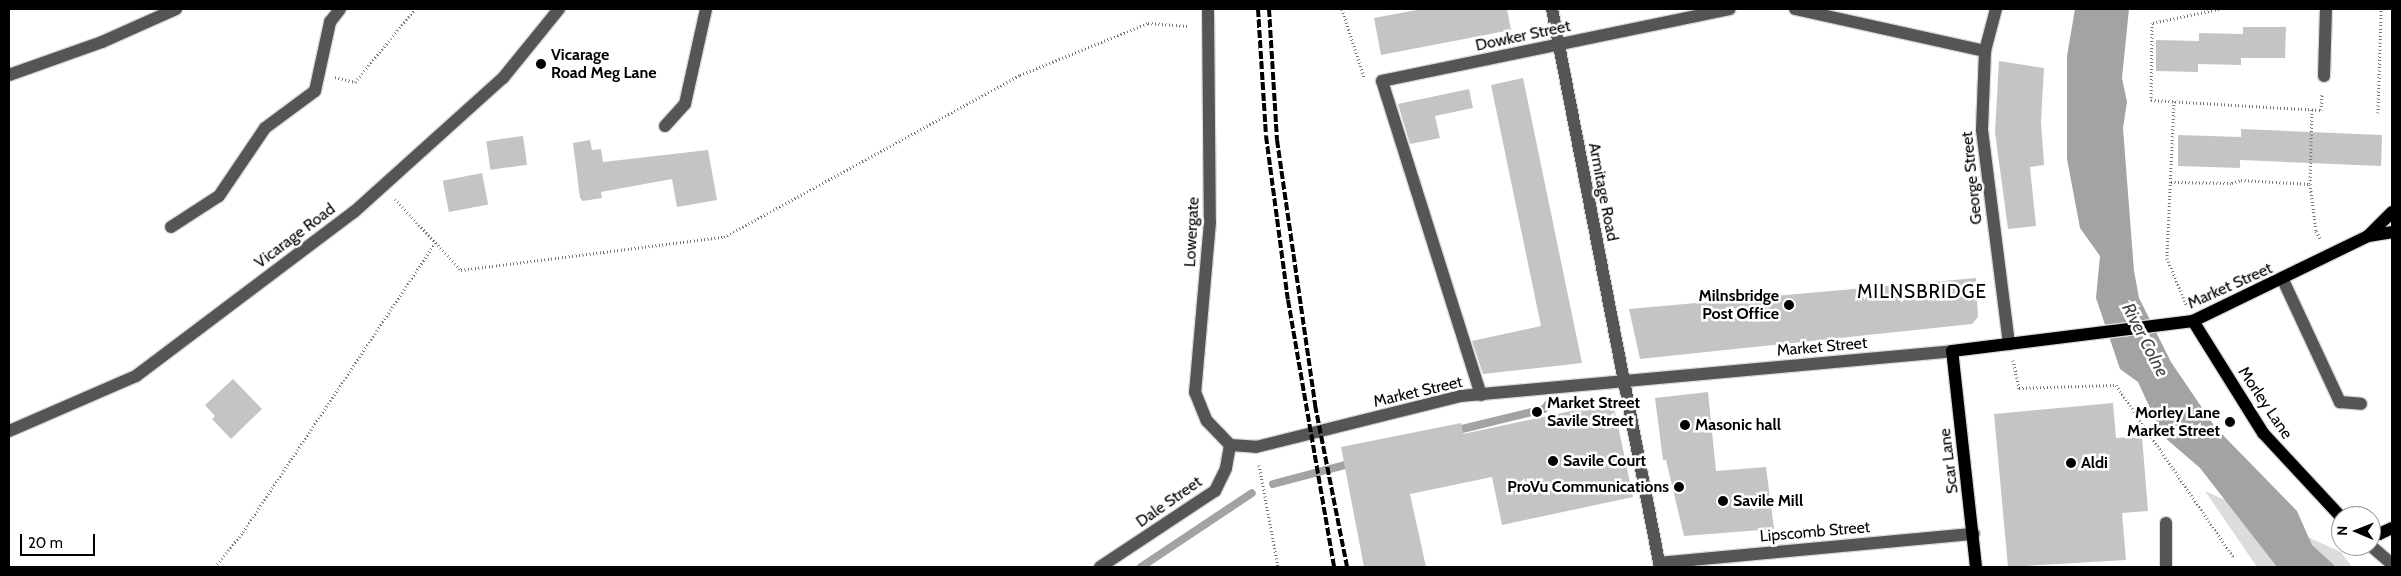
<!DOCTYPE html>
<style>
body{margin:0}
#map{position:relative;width:2401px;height:576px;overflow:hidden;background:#fff;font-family:Cabin,sans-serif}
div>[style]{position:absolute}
.green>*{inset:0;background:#dcdcdc}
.water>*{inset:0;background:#a3a3a3}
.stream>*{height:8px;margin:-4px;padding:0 4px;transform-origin:4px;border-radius:4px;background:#a3a3a3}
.building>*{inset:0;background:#c4c4c4;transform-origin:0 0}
.path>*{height:3px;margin-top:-1.5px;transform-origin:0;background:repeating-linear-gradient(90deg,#777 0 1px,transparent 0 3.5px)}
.roads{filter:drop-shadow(1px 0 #dbdbdb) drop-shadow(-1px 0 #dbdbdb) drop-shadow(0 1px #dbdbdb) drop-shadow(0 -1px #dbdbdb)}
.minor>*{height:12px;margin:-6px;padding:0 6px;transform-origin:6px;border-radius:6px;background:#555}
.major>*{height:12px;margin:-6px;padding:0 6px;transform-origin:6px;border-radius:6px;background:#000}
.rail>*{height:4px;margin-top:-2px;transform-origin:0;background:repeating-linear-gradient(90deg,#000 0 8px,transparent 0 10.5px)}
.dots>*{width:14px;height:14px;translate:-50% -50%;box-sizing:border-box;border:2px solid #fff;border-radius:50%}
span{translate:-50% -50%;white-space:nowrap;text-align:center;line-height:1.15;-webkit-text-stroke:5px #fff;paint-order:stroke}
.street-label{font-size:16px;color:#000}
.poi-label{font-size:16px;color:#000;font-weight:700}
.left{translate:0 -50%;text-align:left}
.right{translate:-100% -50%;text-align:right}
.water-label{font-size:18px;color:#444;font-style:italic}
.quarter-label{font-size:19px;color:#000;letter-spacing:1px}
.frame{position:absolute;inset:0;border:10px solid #000;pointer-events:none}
.north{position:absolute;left:2331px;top:506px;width:50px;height:50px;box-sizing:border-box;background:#fff;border:1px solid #999;border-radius:50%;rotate:271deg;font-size:14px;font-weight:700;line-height:20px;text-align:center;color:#000}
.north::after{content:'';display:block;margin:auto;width:18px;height:22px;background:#000;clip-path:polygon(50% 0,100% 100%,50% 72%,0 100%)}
.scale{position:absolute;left:20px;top:534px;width:75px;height:22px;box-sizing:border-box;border:2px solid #000;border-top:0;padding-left:6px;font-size:15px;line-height:18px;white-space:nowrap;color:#000;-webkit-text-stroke:4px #fff;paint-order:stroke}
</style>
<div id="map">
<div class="green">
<div style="clip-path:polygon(2205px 491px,2341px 552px,2352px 567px,2257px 567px)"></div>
</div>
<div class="water">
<div style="clip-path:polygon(2075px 9px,2129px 9px,2122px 78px,2127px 102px,2123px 128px,2134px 271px,2139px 298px,2171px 362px,2215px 427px,2297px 511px,2312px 545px,2336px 567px,2277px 567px,2200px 468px,2163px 436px,2138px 382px,2120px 369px,2096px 298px,2100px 256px,2080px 228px,2067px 159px,2067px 56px)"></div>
</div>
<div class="stream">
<div style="left:1462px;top:429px;width:84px;rotate:-13.7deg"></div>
<div style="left:1544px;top:409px;width:9px;rotate:-49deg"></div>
<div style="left:1273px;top:484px;width:74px;rotate:-14.8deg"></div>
<div style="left:1141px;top:567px;width:133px;rotate:-33.7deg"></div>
</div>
<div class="building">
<div style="clip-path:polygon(1422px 9px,1507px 9px,1511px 30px,1381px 55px,1374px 18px)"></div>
<div style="clip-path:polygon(2243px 27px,2286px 27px,2285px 58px,2241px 58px,2241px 65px,2198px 64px,2198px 72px,2156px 71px,2156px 40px,2199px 41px,2199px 33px,2243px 34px)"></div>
<div style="clip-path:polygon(1999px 61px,2044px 68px,2041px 122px,2044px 165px,2030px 167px,2036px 226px,2008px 229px,1995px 132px)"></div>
<div style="clip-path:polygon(1523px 78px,1582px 363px,1483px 374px,1472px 341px,1541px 326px,1491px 85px)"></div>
<div style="clip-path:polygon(1469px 89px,1473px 108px,1435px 116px,1440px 138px,1410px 144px,1398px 104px)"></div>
<div style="clip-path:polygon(2241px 129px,2382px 135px,2381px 166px,2240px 160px,2240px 168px,2178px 166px,2178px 135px,2241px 137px)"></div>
<div style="left:523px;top:136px;width:29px;height:37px;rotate:82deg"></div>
<div style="clip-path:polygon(590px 140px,592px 150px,601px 149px,603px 162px,708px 150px,717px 200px,677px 207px,672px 179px,601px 192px,602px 198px,583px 201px,580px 198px,573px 143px)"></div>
<div style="left:482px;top:173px;width:32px;height:40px;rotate:79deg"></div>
<div style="clip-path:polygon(1976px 278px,1978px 317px,1972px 324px,1640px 359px,1629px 309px)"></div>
<div style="clip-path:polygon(233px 379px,262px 409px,231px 439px,212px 419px,215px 416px,205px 405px)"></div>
<div style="clip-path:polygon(1708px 392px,1716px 471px,1766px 467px,1774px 529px,1684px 536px,1666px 460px,1663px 460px,1655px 398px)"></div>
<div style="clip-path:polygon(1613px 402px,1633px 497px,1502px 525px,1492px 477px,1410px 494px,1426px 567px,1364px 567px,1341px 447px,1461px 423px,1463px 434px)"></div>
<div style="clip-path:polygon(2113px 403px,2116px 438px,2142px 436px,2148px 511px,2122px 513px,2126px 560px,2008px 567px,1994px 414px)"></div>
</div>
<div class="path">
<div style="left:1342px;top:9px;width:71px;rotate:72.1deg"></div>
<div style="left:2219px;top:9px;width:68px;rotate:168.2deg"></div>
<div style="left:2152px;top:23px;width:77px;rotate:90.7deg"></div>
<div style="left:2151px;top:100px;width:170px;rotate:3.4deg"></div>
<div style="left:2321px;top:110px;width:16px;rotate:-86deg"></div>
<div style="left:335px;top:77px;width:21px;rotate:14deg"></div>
<div style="left:355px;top:82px;width:94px;rotate:-50.6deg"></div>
<div style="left:2174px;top:101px;width:157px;rotate:92.6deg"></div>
<div style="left:2167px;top:258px;width:50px;rotate:67.6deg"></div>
<div style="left:2378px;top:113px;width:104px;rotate:-88.3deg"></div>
<div style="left:2171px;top:182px;width:61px;rotate:0.9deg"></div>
<div style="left:2232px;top:183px;width:9px;rotate:-18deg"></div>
<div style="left:2241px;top:180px;width:69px;rotate:3.3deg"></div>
<div style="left:2310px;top:184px;width:75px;rotate:-88.5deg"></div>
<div style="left:2310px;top:184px;width:47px;rotate:82.7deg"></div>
<div style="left:2316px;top:231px;width:10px;rotate:61deg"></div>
<div style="left:395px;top:199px;width:97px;rotate:47.1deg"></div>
<div style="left:461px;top:270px;width:265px;rotate:-7.2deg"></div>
<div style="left:724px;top:237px;width:337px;rotate:-28.7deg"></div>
<div style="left:1020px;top:75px;width:138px;rotate:-22.1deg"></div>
<div style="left:1148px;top:23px;width:41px;rotate:4.2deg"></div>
<div style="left:2013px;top:360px;width:29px;rotate:78deg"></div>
<div style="left:2019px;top:388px;width:97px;rotate:-1.8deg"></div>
<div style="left:2116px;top:385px;width:209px;rotate:55.7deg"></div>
<div style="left:1259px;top:465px;width:104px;rotate:79.4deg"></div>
<div style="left:215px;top:567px;width:45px;rotate:-51.3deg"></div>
<div style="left:243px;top:532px;width:347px;rotate:-56.4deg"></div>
</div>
<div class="roads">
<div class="minor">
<div style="left:1208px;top:9px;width:213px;rotate:89.5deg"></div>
<div style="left:1210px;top:222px;width:171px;rotate:95deg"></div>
<div style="left:1195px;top:392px;width:31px;rotate:68deg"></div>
<div style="left:1207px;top:421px;width:33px;rotate:46deg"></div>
<div style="left:1552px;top:9px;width:568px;rotate:79.05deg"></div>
<div style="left:1795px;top:9px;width:195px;rotate:12.5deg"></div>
<div style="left:1996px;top:9px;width:43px;rotate:104.7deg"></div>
<div style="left:1985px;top:51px;width:79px;rotate:92.2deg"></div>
<div style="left:1982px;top:130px;width:216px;rotate:82.8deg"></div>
<div style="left:9px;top:75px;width:99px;rotate:-19.5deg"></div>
<div style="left:102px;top:42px;width:81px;rotate:-24deg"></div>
<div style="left:2324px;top:76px;width:67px;rotate:-88.3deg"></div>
<div style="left:665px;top:126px;width:30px;rotate:-48deg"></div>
<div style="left:685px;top:104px;width:97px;rotate:-77.5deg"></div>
<div style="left:171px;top:227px;width:57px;rotate:-32.9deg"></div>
<div style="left:219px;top:196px;width:82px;rotate:-55.9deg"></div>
<div style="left:265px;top:128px;width:62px;rotate:-36.5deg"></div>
<div style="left:315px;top:91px;width:71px;rotate:-77.7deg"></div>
<div style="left:330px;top:22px;width:16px;rotate:-52deg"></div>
<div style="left:2283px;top:280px;width:135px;rotate:65deg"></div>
<div style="left:2340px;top:402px;width:21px;rotate:5deg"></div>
<div style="left:1481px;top:395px;width:329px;rotate:-107.5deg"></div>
<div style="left:1382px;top:81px;width:355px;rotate:-11.7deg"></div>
<div style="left:9px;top:431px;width:138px;rotate:-23.4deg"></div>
<div style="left:136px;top:376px;width:273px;rotate:-37deg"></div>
<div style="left:354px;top:212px;width:200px;rotate:-42deg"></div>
<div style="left:503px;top:78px;width:89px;rotate:-50.9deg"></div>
<div style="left:1230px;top:445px;width:26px;rotate:4deg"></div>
<div style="left:1256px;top:447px;width:211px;rotate:-14deg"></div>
<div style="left:1461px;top:396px;width:493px;rotate:-5.2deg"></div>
<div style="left:2166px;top:523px;width:44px;rotate:90deg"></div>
<div style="left:2371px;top:546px;width:28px;rotate:41deg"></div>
<div style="left:1659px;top:563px;width:316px;rotate:-5.3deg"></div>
<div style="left:1100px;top:567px;width:138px;rotate:-33.5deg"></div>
<div style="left:1215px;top:491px;width:25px;rotate:-64deg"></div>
<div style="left:1226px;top:468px;width:23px;rotate:-80deg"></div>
</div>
<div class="major">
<div style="left:2368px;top:236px;width:24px;rotate:-9deg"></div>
<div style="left:2193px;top:321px;width:132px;rotate:58deg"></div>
<div style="left:2263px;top:433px;width:115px;rotate:47.1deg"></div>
<div style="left:2371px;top:533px;width:8px;rotate:7deg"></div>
<div style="left:2379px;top:534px;width:14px;rotate:-25deg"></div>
<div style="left:1976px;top:567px;width:217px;rotate:-96.3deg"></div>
<div style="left:1952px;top:351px;width:243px;rotate:-7.1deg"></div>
<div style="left:2193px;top:321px;width:195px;rotate:-25.9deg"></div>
<div style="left:2368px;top:236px;width:34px;rotate:-45deg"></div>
</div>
</div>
<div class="rail">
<div style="left:1258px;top:9px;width:127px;rotate:86.4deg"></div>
<div style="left:1266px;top:136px;width:165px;rotate:82.4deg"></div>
<div style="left:1288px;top:300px;width:271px;rotate:80.2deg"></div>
<div style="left:1269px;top:9px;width:131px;rotate:86.5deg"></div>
<div style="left:1277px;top:140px;width:268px;rotate:81.8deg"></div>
<div style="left:1315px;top:405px;width:165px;rotate:78.8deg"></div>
</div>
<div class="dots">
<div style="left:541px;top:64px;background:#000"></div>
<div style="left:1789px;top:305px;background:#000"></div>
<div style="left:1537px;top:412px;background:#000"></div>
<div style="left:2230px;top:422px;background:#000"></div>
<div style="left:1685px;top:425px;background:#000"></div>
<div style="left:1553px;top:461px;background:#000"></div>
<div style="left:2071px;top:463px;background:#000"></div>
<div style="left:1679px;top:487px;background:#000"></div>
<div style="left:1723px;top:501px;background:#000"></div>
</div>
<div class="street-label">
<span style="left:1523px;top:36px;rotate:-12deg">Dowker Street</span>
<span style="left:1972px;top:178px;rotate:-96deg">George Street</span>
<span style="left:1603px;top:192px;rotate:79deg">Armitage Road</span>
<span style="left:1192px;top:232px;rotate:-87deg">Lowergate</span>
<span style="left:295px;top:236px;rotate:-37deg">Vicarage Road</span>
<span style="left:2230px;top:286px;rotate:-24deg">Market Street</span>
<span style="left:1822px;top:347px;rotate:-5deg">Market Street</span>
<span style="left:1418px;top:392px;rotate:-13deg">Market Street</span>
<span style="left:2265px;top:403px;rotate:56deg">Morley Lane</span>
<span style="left:1949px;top:461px;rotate:-97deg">Scar Lane</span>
<span style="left:1169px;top:502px;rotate:-35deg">Dale Street</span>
<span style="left:1815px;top:532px;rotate:-5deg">Lipscomb Street</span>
</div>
<div class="poi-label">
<span class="left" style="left:551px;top:64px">Vicarage<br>Road Meg Lane</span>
<span class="right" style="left:1779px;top:305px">Milnsbridge<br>Post Office</span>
<span class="left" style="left:1547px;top:412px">Market Street<br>Savile Street</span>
<span class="right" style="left:2220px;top:422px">Morley Lane<br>Market Street</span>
<span class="left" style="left:1695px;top:425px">Masonic hall</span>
<span class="left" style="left:1563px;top:461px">Savile Court</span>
<span class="left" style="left:2081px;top:463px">Aldi</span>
<span class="right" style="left:1669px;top:487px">ProVu Communications</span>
<span class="left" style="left:1733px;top:501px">Savile Mill</span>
</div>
<div class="water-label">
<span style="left:2145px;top:340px;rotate:63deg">River Colne</span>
</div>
<div class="quarter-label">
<span style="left:1922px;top:292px">MILNSBRIDGE</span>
</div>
<div class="frame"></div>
<div class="north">N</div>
<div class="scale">20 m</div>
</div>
